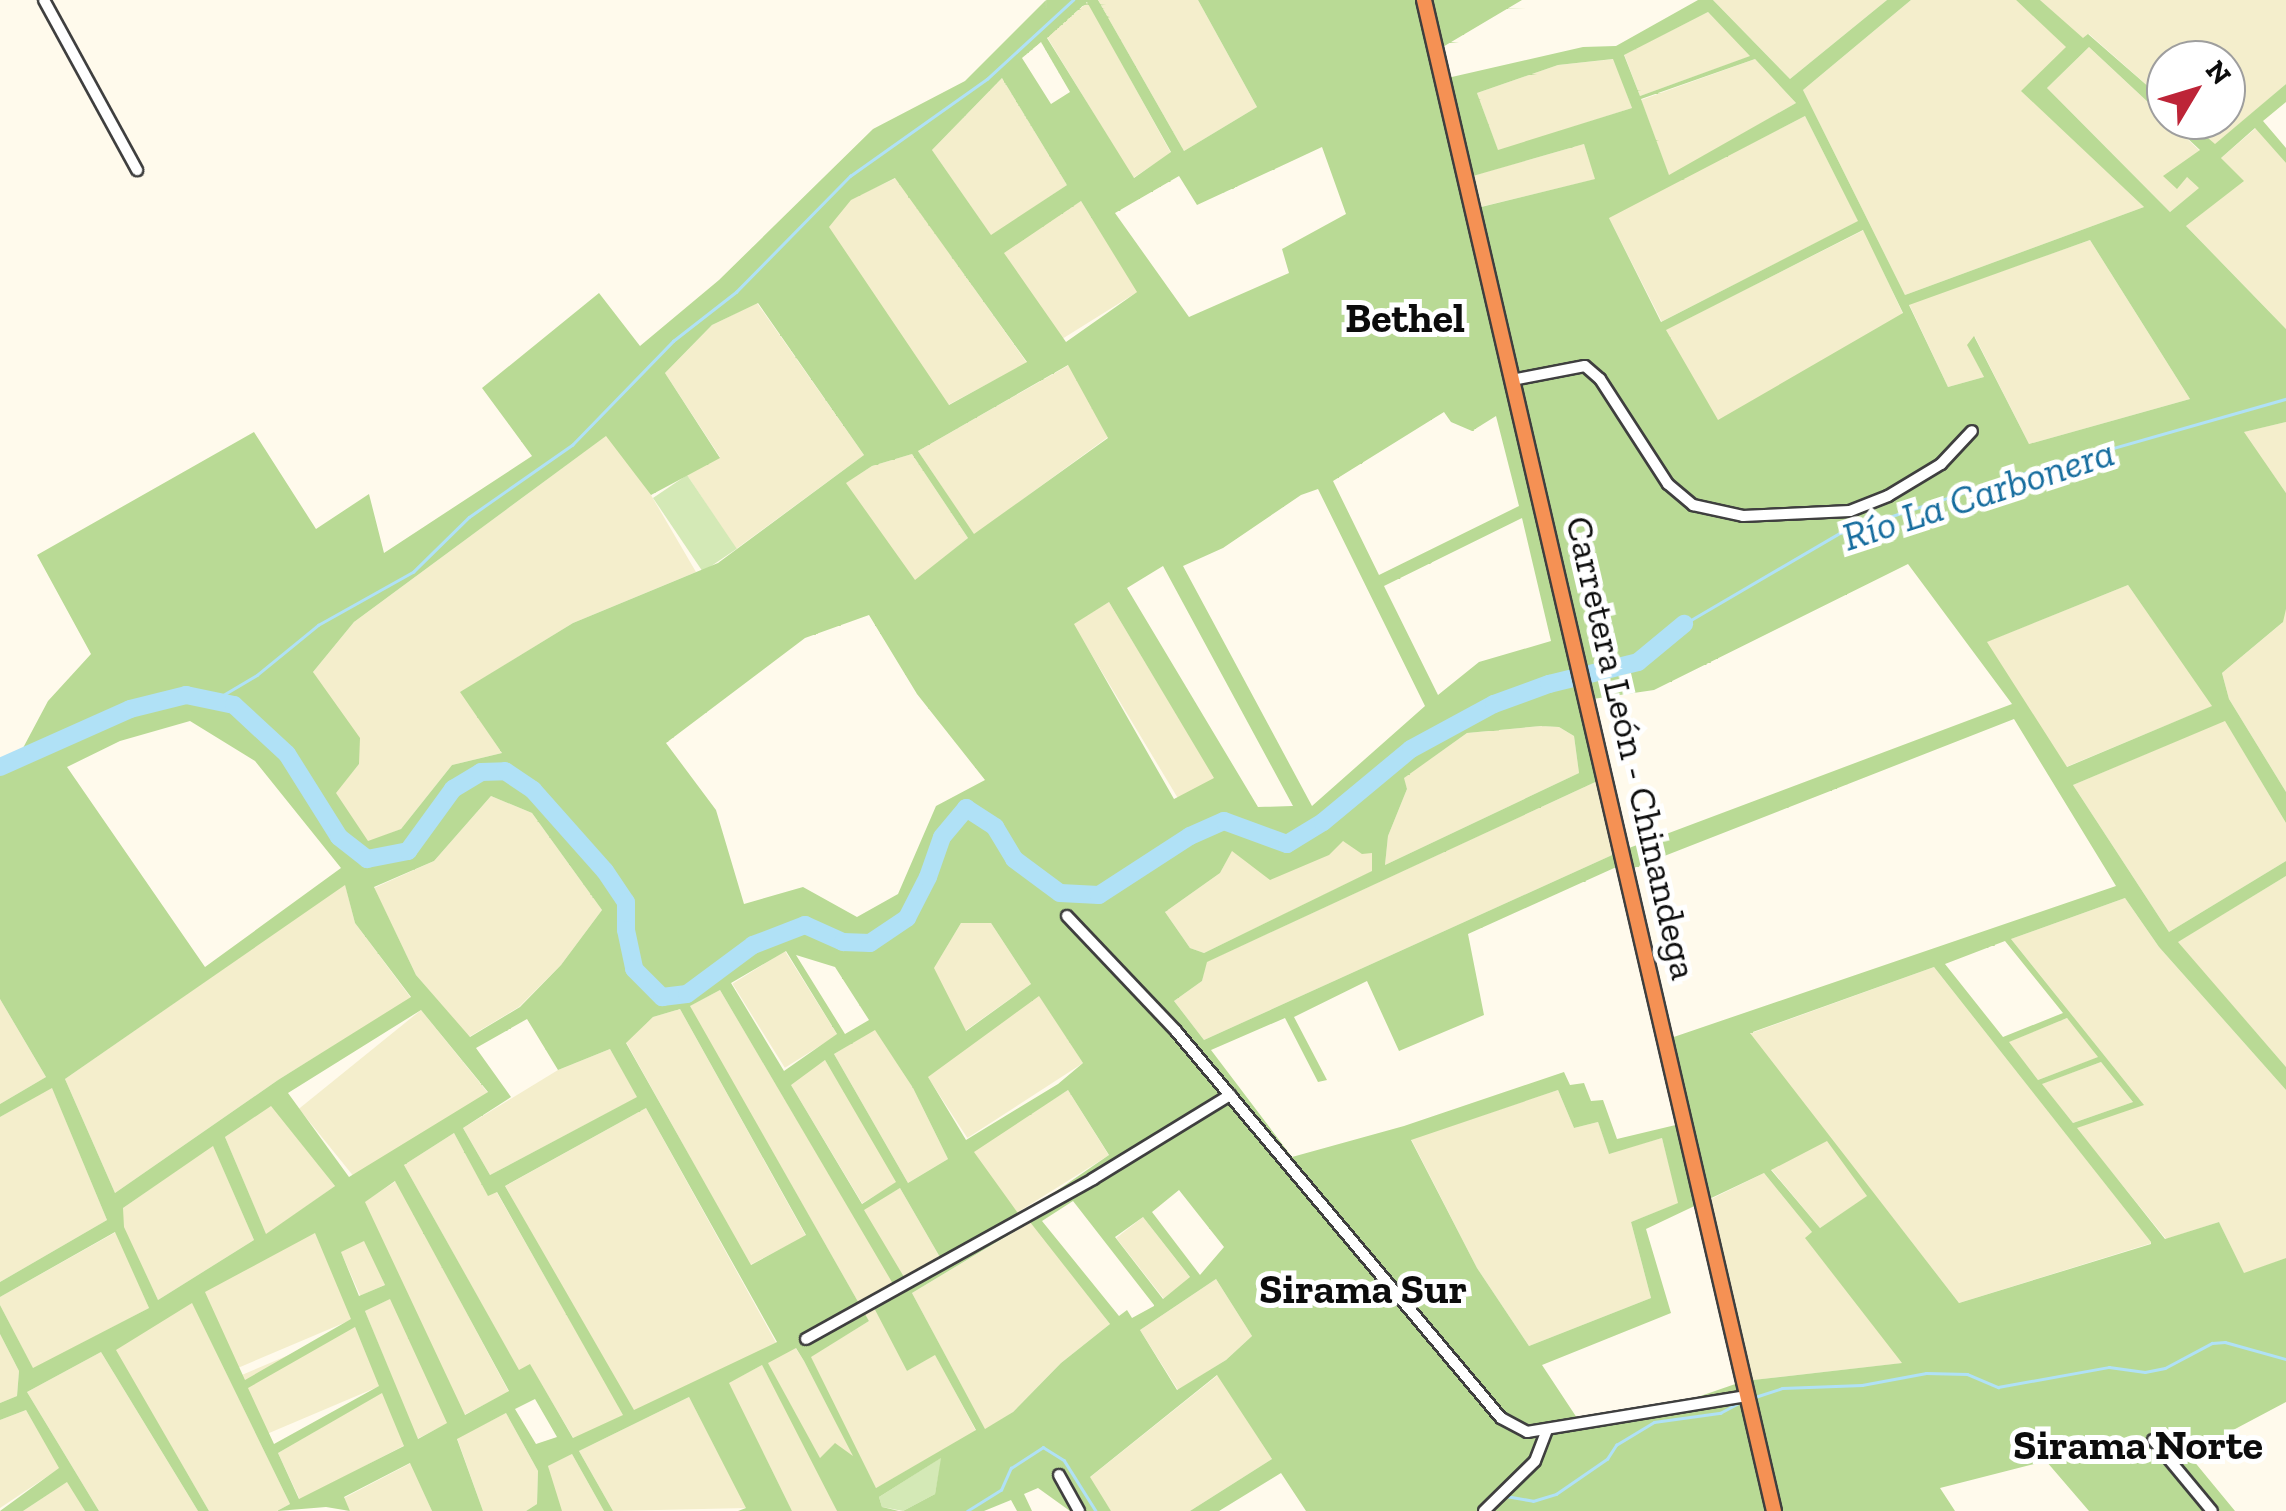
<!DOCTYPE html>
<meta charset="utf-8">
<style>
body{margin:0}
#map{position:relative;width:2286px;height:1511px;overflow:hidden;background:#fffaec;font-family:"Zilla Slab",serif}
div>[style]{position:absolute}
.farmland>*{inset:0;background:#f4eecc;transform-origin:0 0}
.green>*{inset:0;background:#d4e9b6;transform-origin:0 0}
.forest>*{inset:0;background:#b9da95}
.stream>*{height:2.5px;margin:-1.25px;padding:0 1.25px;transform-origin:1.25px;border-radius:1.25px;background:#b0e1f6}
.river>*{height:18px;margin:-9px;padding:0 9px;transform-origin:9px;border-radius:9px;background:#b0e1f6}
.roads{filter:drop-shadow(2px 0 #3f3f3f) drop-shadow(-2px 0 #3f3f3f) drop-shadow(0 2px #3f3f3f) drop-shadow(0 -2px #3f3f3f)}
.minor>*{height:10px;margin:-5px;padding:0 5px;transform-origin:5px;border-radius:5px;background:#fff}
.highway>*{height:14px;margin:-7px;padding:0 7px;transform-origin:7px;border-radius:7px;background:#f59154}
span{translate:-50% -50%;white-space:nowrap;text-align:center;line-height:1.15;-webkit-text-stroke:10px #fff;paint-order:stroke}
.street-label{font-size:38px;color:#0c0c0c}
.water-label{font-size:40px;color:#156c9e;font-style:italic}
.quarter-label{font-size:42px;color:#0c0c0c;font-weight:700}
.north{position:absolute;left:2146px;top:40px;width:100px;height:100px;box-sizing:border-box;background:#fff;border:2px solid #9e9e9e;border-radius:50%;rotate:52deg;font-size:28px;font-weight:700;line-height:40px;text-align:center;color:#0c0c0c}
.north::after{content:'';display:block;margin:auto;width:35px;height:45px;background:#bd2437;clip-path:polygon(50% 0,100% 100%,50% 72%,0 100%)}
</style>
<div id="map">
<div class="farmland">
<div style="clip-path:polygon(1098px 0,1198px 0,1257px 107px,1184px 151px)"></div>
<div style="clip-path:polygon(1713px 0,1887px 0,1790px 79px)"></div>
<div style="clip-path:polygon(1911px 0,2016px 0,2067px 47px,2022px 91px,2144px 207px,1905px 295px,1803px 90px)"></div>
<div style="clip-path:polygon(2040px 0,2286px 0,2286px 84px,2215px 145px,2187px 120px,2226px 120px,2226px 60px,2166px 60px,2166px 102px,2089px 34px,2083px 39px)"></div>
<div style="clip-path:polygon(1088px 2px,1171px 153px,1133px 178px,1047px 37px)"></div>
<div style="clip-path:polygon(1708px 12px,1751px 56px,1640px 96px,1624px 54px)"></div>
<div style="clip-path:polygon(2089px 47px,2200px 151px,2187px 177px,2200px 188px,2170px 212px,2047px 88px)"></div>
<div style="clip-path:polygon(1614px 59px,1632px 108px,1498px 151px,1477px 93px,1558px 65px)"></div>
<div style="clip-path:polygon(1755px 59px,1796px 103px,1669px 176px,1641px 100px)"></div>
<div style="clip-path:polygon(1002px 78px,1067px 185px,991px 236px,932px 150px)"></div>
<div style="left:1805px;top:116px;width:118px;height:221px;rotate:63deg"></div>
<div style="clip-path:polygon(2256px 128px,2286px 163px,2286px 329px,2186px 226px,2243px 181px,2221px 158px)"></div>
<div style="clip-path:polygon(1584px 144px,1596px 179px,1472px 209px,1465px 178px)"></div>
<div style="clip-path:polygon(896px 178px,1027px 363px,948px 405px,828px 227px,851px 199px)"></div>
<div style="left:1081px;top:201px;width:107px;height:93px;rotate:58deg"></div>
<div style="clip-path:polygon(1864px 230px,1903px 314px,1718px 421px,1665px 330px)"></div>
<div style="clip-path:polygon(2090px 240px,2190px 399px,2029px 444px,1975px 337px,1968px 345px,1984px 377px,1948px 387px,1909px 304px)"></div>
<div style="clip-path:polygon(757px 303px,864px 455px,736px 549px,687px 475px,720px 457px,665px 373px,712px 325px)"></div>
<div style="clip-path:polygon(1069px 365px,1108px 437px,974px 535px,918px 451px)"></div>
<div style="clip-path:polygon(2286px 422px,2286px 493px,2243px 432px)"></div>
<div style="clip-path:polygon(607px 435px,651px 495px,696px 572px,573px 623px,461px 692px,502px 753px,452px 765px,401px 829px,368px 842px,335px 793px,359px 764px,313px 672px,354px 622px)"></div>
<div style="clip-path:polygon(912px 454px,968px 538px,915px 581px,845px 483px,872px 466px)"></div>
<div style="clip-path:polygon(2128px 585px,2213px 706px,2066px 767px,1986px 642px)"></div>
<div style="left:1109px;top:602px;width:206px;height:42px;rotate:59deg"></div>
<div style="clip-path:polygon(2286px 609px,2286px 792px,2229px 699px,2222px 673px,2282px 623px,2282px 612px)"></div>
<div style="clip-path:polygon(2225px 720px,2286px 823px,2286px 861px,2169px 932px,2073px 785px)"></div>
<div style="clip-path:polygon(1541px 726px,1559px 727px,1574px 736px,1579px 773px,1385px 865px,1388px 836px,1407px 789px,1403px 778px,1467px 733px)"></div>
<div style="clip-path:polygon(1604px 778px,1621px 851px,1204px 1040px,1174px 1001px,1202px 981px,1206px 962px)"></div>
<div style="clip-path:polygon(491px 796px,532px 813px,602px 910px,561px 965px,519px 1007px,469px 1037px,416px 975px,374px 888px,434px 861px)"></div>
<div style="clip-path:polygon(1343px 841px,1372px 853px,1373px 871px,1204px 953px,1190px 948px,1165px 912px,1220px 873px,1232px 850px)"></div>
<div style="clip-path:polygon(2286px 876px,2286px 1067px,2177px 942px)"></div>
<div style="clip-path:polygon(345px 884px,355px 923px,411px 998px,278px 1080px,115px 1193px,65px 1079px)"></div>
<div style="clip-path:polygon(2125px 898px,2159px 947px,2286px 1090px,2286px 1258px,2244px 1274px,2219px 1222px,2166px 1239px,2076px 1128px,2143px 1104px,2011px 939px)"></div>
<div style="clip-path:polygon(961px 923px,991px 923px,1031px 984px,965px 1031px,933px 969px)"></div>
<div style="left:785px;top:951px;width:99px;height:62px;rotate:58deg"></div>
<div style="clip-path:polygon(1934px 967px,2152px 1243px,1959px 1303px,1749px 1034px)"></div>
<div style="clip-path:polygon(720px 990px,897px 1289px,907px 1371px,935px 1354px,976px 1431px,876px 1488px,810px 1357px,869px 1321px,689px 1006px)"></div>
<div style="left:1039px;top:995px;width:81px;height:138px;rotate:57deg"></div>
<div style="clip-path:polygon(0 999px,46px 1077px,0 1104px)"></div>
<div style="clip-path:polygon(680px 1009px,806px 1236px,750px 1265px,626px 1042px,653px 1017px)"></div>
<div style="left:421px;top:1010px;width:106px;height:157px;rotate:51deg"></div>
<div style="clip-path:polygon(2067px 1018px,2099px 1057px,2038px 1080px,2008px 1042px)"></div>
<div style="clip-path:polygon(875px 1029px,913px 1088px,948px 1159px,908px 1183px,834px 1054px)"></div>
<div style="clip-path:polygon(610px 1049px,638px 1097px,490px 1175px,463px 1128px,558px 1070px)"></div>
<div style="left:825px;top:1060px;width:142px;height:42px;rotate:59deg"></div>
<div style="clip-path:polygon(2101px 1062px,2133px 1102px,2073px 1123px,2041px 1084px)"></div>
<div style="clip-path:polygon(52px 1087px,107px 1220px,0 1282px,0 1117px)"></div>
<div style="left:1068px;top:1090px;width:77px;height:113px;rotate:58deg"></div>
<div style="clip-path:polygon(1558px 1090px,1574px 1128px,1598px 1122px,1609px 1153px,1662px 1138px,1679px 1203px,1631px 1222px,1651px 1298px,1529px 1346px,1477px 1268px,1411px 1139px)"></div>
<div style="clip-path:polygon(271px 1105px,335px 1186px,266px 1235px,225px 1137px)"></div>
<div style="left:646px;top:1108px;width:268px;height:161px;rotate:61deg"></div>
<div style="clip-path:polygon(454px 1133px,488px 1195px,496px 1191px,624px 1415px,574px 1439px,530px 1365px,519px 1371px,404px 1165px)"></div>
<div style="clip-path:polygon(1827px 1140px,1868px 1196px,1820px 1228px,1771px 1169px)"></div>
<div style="clip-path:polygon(213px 1145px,254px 1240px,158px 1300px,123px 1227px,123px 1208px)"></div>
<div style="clip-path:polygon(1764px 1173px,1813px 1233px,1806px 1239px,1903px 1363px,1744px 1381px,1703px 1203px)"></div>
<div style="clip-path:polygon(396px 1181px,509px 1392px,464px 1415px,364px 1202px)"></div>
<div style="left:900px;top:1188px;width:83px;height:43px;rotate:60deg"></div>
<div style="left:1143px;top:1217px;width:77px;height:34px;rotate:52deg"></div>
<div style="clip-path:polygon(1031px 1222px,1110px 1324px,1061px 1363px,1013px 1412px,985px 1430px,912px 1293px)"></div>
<div style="clip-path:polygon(116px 1232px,149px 1308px,33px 1369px,0 1305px,0 1297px)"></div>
<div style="left:315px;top:1232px;width:95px;height:126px;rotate:67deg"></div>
<div style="left:365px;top:1240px;width:49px;height:27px;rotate:66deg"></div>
<div style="clip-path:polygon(1216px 1279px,1252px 1336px,1226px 1360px,1178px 1390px,1140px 1330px)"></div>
<div style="clip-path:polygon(391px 1298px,448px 1423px,417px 1439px,365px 1311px)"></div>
<div style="clip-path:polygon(192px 1302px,290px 1504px,277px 1511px,209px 1511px,115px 1350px)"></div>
<div style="left:355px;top:1327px;width:64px;height:123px;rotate:67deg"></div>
<div style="clip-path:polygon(0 1334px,19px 1371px,17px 1396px,0 1403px)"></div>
<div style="clip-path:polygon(795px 1347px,804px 1361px,855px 1458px,820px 1459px,767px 1362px)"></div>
<div style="clip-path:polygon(101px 1352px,198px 1511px,99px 1511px,27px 1392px)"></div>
<div style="clip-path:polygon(762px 1365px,816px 1465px,837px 1511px,792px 1511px,728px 1383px)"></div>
<div style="clip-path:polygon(1218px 1375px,1272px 1459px,1190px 1511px,1111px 1511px,1089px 1478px)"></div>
<div style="clip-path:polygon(382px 1392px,405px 1445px,300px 1500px,278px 1453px)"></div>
<div style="clip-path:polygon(689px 1397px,747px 1508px,613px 1511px,579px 1451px)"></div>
<div style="clip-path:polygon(26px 1410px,60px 1468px,0 1508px,0 1420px)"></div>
<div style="clip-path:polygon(506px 1413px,538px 1471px,537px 1504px,526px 1511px,483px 1511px,457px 1438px)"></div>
<div style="clip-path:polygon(572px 1454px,604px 1511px,562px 1511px,556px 1503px,548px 1466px)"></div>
<div style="clip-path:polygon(411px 1463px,432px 1511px,350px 1511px,344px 1498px)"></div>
<div style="clip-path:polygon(68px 1481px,85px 1511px,23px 1511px)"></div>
</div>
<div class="green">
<div style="left:687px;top:475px;width:89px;height:41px;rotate:56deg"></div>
<div style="clip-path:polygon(942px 1457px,935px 1494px,903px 1511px,882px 1507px,879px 1497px)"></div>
</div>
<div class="forest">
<div style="clip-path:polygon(evenodd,1046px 0,1098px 0,1184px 151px,1257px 107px,1198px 0,1522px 0,1436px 51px,1443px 79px,1583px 47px,1616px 46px,1698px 0,1713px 0,1790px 79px,1887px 0,1911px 0,1803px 90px,1905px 295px,2144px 207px,2021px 91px,2066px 47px,2016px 0,2040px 0,2083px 38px,2088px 34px,2166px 102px,2166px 119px,2089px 47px,2047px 88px,2170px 212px,2199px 188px,2187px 177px,2177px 189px,2163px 176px,2200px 150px,2168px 120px,2187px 120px,2215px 144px,2286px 84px,2286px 102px,2263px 121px,2286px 148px,2286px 163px,2255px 128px,2221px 158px,2244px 181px,2186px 226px,2286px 329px,2286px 422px,2244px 432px,2286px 493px,2286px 609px,2283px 622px,2222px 673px,2229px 699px,2286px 792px,2286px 823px,2225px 721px,2073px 785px,2169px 932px,2286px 861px,2286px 876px,2178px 942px,2286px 1067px,2286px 1090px,2159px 947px,2125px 898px,2011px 939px,2144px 1105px,2077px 1128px,2165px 1239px,2219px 1222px,2244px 1273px,2286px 1258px,2286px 1402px,2188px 1454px,2235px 1511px,2089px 1511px,2046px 1461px,1940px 1488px,1955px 1511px,1306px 1511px,1281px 1473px,1219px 1511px,1190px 1511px,1272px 1459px,1217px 1375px,1090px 1477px,1111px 1511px,1070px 1511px,1038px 1488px,1024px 1494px,1032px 1511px,1017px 1511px,1011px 1500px,984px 1511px,903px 1511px,935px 1494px,941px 1458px,879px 1497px,882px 1507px,899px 1511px,837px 1511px,762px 1365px,729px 1383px,792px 1511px,738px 1511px,746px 1508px,689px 1397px,579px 1451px,613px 1511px,604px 1511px,572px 1454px,548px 1466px,562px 1511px,526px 1511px,537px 1504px,538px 1471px,506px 1413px,457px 1439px,483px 1511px,432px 1511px,410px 1463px,344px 1497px,350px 1511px,326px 1507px,277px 1511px,290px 1504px,192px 1303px,116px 1350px,209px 1511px,198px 1511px,101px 1352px,27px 1392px,99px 1511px,85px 1511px,67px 1482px,23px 1511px,0 1511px,59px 1468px,26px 1410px,0 1420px,0 1403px,17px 1396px,19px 1371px,0 1334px,0 1305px,33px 1368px,149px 1308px,115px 1232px,0 1297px,0 1282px,107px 1220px,52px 1088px,0 1117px,0 1104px,46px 1077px,0 999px,0 768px,15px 763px,48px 701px,91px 654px,37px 555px,254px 432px,316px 529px,369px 494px,384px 553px,532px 456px,482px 388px,599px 293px,640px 346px,719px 280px,873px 129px,965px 81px,1046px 0,1087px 2px,1171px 152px,1134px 178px,1047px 38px,1087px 2px,1046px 0,1708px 12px,1750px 56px,1640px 96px,1624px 55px,1708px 12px,1046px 0,1041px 42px,1070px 92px,1051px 104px,1022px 58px,1041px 42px,1046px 0,1613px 59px,1632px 108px,1498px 150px,1477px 93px,1558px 65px,1613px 59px,1046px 0,1755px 59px,1796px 103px,1669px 175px,1641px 99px,1755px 59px,1046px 0,1002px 78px,1067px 185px,991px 235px,932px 150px,1002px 78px,1046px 0,1805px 116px,1858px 221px,1661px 322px,1609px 218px,1805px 116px,1046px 0,1584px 144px,1595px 179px,1473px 209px,1466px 178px,1584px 144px,1046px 0,1322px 147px,1346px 214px,1282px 249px,1289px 273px,1189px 317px,1115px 213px,1179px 176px,1197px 205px,1322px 147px,1046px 0,895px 178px,1027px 362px,949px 405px,829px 227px,851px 200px,895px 178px,1046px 0,1081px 201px,1137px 292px,1066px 342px,1004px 253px,1081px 201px,1046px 0,1863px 230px,1903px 313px,1718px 420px,1666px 330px,1863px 230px,1046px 0,2090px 240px,2190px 399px,2029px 444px,1974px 336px,1967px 345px,1984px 377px,1948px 387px,1909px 305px,2090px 240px,1046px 0,758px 303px,864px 455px,718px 563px,573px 623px,460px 692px,502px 753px,452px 765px,401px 829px,368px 841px,336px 793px,359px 764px,360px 738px,313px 672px,354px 622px,606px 436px,651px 495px,720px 458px,665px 373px,712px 325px,758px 303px,1046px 0,1068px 365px,1108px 438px,974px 534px,918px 451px,1068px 365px,1046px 0,1444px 412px,1451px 422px,1472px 431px,1496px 416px,1519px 506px,1379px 575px,1333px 481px,1444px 412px,1046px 0,912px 454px,968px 538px,915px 580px,846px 483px,872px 466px,912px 454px,1046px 0,1318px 489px,1425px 706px,1312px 806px,1183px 566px,1223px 548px,1301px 495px,1318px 489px,1046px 0,1522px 518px,1551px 641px,1479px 662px,1438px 695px,1384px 586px,1522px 518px,1046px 0,1908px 564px,2012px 704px,1621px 851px,1204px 1040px,1174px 1001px,1202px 981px,1207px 962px,1604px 778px,1586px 700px,1654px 690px,1908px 564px,1046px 0,1163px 566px,1293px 806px,1292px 806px,1258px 807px,1127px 588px,1163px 566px,1046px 0,2128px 585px,2212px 706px,2067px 767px,1987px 642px,2128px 585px,1046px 0,1109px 602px,1214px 778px,1174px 799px,1074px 624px,1109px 602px,1046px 0,869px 615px,917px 694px,985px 780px,936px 806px,898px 894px,857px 917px,803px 887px,744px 904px,716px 810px,666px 743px,805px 638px,869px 615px,1046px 0,2014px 719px,2116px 886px,1665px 1040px,1684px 1123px,1617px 1139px,1603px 1100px,1591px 1101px,1584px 1083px,1570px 1085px,1564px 1072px,1404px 1126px,1292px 1157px,1211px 1050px,1285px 1018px,1318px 1082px,1327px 1080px,1294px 1017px,1367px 981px,1399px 1051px,1484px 1015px,1468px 934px,1623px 864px,1626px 871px,2014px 719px,1046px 0,190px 721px,255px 761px,341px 868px,205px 967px,67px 767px,120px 741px,190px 721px,1046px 0,1541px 726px,1559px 727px,1574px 736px,1579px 773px,1385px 865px,1388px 836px,1407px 789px,1404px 778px,1467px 733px,1541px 726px,1046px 0,491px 796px,532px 813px,602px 910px,561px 965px,520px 1007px,470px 1037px,416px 975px,374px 887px,434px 861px,491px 796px,1046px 0,1343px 841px,1362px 854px,1372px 853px,1372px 871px,1204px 953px,1190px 948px,1165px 912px,1220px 873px,1232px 851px,1270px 880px,1329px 855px,1343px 841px,1046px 0,345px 885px,355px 923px,411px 997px,278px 1080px,115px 1193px,65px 1079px,345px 885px,1046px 0,961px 923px,991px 923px,1031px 984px,966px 1031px,934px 968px,961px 923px,1046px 0,2005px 941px,2063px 1013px,2003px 1037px,1945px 964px,2005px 941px,1046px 0,786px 951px,837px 1034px,784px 1071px,731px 983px,786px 951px,1046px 0,796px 955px,835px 967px,869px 1020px,845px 1034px,796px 955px,1046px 0,1934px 967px,2151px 1242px,2151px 1244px,1959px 1303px,1750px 1033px,1934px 967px,1046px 0,720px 990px,896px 1289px,872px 1304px,907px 1371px,935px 1355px,976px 1430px,876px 1488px,811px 1357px,869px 1321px,690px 1006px,720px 990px,1046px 0,1039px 996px,1083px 1063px,1058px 1084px,966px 1140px,928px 1077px,1039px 996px,1046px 0,680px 1009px,806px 1235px,751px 1265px,626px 1043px,653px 1017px,680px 1009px,1046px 0,421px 1010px,488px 1092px,349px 1177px,288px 1093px,421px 1010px,1046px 0,2067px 1018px,2098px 1057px,2038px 1080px,2009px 1042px,2067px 1018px,1046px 0,527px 1019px,558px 1070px,610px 1049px,637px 1097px,490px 1175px,463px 1128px,511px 1097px,476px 1048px,527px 1019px,1046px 0,875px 1030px,913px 1088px,948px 1159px,908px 1183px,834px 1054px,875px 1030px,1046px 0,825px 1060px,896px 1182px,862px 1204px,791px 1085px,825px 1060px,1046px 0,2101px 1062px,2133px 1102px,2073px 1123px,2042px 1084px,2101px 1062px,1046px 0,1068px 1090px,1109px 1155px,1020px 1216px,974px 1152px,1068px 1090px,1046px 0,1558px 1090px,1574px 1128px,1598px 1122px,1609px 1154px,1662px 1138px,1678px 1203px,1631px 1222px,1651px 1298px,1529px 1346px,1477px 1268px,1411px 1140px,1558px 1090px,1046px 0,271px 1106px,335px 1186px,266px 1234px,225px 1137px,271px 1106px,1046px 0,646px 1108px,777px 1342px,634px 1410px,505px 1186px,646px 1108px,1046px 0,454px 1133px,488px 1196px,497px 1192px,623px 1415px,573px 1438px,530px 1364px,519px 1370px,404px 1165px,454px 1133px,1046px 0,1827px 1141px,1867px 1196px,1820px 1228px,1771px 1170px,1827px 1141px,1046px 0,213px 1146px,254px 1240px,158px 1300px,124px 1227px,123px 1208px,213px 1146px,1046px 0,1764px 1173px,1812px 1232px,1805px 1238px,1902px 1363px,1744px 1381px,1660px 1410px,1577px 1418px,1542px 1365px,1671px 1313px,1646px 1229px,1764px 1173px,1046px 0,395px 1181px,509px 1391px,465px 1415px,365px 1202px,395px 1181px,1046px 0,900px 1188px,941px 1259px,907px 1282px,864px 1210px,900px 1188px,1046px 0,1179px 1190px,1224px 1247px,1200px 1275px,1152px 1212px,1179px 1190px,1046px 0,1073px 1201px,1154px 1305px,1154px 1306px,1132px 1318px,1127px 1310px,1119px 1316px,1042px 1221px,1073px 1201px,1046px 0,1143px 1217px,1190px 1277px,1163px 1299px,1115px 1237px,1143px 1217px,1046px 0,1030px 1222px,1110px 1324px,1061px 1363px,1013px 1412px,985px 1429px,912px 1293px,1030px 1222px,1046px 0,315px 1233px,351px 1319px,245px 1380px,205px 1292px,315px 1233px,1046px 0,364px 1241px,385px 1285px,359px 1296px,341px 1252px,364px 1241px,1046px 0,1216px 1279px,1252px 1336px,1226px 1360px,1177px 1390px,1140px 1330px,1216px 1279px,1046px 0,390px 1299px,447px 1423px,418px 1439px,365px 1311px,390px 1299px,1046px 0,355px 1327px,379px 1386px,274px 1444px,248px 1388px,355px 1327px,1046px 0,796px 1348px,804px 1361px,853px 1456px,835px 1443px,820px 1458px,768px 1363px,796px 1348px,1046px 0,382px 1393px,404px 1446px,299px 1499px,278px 1453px,382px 1393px,1046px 0,535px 1399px,557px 1437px,536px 1444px,515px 1409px,535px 1399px)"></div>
</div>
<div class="stream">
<div style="left:1684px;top:624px;width:181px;rotate:-30.3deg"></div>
<div style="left:1840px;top:533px;width:177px;rotate:-18.1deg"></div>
<div style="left:2008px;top:478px;width:289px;rotate:-15.9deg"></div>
<div style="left:213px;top:701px;width:51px;rotate:-30.6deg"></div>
<div style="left:257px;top:675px;width:79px;rotate:-39.3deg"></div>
<div style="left:318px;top:625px;width:109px;rotate:-29.2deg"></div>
<div style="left:413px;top:572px;width:78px;rotate:-44.5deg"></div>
<div style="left:469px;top:517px;width:126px;rotate:-35deg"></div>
<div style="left:572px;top:445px;width:145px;rotate:-45.8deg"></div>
<div style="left:673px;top:341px;width:80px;rotate:-37.9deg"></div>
<div style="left:736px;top:292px;width:163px;rotate:-45.5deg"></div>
<div style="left:850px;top:176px;width:168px;rotate:-35.3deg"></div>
<div style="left:987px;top:79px;width:117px;rotate:-42.6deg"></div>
<div style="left:1755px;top:1397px;width:28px;rotate:-18deg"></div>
<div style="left:1782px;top:1388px;width:80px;rotate:-2.1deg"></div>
<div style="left:1862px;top:1385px;width:65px;rotate:-10.6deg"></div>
<div style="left:1926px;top:1373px;width:41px;rotate:1.4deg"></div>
<div style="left:1967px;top:1374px;width:34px;rotate:23deg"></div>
<div style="left:1998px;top:1387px;width:113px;rotate:-10.2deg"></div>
<div style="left:2109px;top:1367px;width:36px;rotate:8deg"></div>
<div style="left:2145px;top:1372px;width:20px;rotate:-11deg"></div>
<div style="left:2165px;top:1368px;width:53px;rotate:-28deg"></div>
<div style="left:2212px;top:1343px;width:13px;rotate:-4deg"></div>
<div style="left:2225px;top:1342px;width:63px;rotate:15.6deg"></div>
<div style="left:1506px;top:1496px;width:27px;rotate:10deg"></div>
<div style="left:1533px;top:1501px;width:24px;rotate:-17deg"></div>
<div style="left:1556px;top:1494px;width:62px;rotate:-34.5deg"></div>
<div style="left:1607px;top:1459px;width:17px;rotate:-57deg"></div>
<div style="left:1616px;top:1445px;width:44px;rotate:-31.2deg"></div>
<div style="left:1654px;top:1422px;width:67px;rotate:-7.8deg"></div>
<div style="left:1720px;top:1413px;width:26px;rotate:-28deg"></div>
<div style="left:967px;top:1511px;width:40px;rotate:-32deg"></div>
<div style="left:1001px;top:1490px;width:24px;rotate:-66deg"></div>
<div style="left:1011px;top:1468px;width:38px;rotate:-33deg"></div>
<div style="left:1043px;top:1447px;width:25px;rotate:32deg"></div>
<div style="left:1064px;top:1460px;width:60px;rotate:57.9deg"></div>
</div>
<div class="river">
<div style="left:0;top:767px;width:142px;rotate:-24deg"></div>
<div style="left:130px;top:709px;width:58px;rotate:-14deg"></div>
<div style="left:186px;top:695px;width:49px;rotate:11.8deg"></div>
<div style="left:234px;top:705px;width:72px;rotate:42.8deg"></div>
<div style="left:287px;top:754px;width:98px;rotate:57.9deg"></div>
<div style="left:339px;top:837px;width:36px;rotate:38deg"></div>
<div style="left:367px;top:859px;width:42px;rotate:-11deg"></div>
<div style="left:408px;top:851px;width:77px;rotate:-54deg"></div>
<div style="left:453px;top:789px;width:33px;rotate:-31deg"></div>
<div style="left:481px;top:772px;width:24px;rotate:-2deg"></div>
<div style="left:505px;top:771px;width:34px;rotate:34deg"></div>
<div style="left:533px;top:790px;width:108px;rotate:48.4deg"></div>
<div style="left:605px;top:871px;width:37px;rotate:56deg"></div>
<div style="left:626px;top:902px;width:28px;rotate:90deg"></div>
<div style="left:626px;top:930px;width:40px;rotate:78deg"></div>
<div style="left:634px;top:969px;width:40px;rotate:45deg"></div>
<div style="left:662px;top:997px;width:25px;rotate:-7deg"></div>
<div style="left:687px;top:994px;width:82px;rotate:-36.6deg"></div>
<div style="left:753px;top:945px;width:56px;rotate:-21deg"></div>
<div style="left:805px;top:925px;width:42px;rotate:24.1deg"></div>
<div style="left:843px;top:942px;width:27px;rotate:2deg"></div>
<div style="left:870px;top:943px;width:45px;rotate:-34deg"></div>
<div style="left:907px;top:918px;width:46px;rotate:-62.9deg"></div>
<div style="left:928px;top:877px;width:42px;rotate:-70.7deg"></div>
<div style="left:942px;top:837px;width:38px;rotate:-50deg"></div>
<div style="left:966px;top:808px;width:35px;rotate:33deg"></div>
<div style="left:995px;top:827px;width:37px;rotate:59deg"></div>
<div style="left:1014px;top:859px;width:57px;rotate:36.5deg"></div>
<div style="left:1060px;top:893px;width:39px;rotate:3deg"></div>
<div style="left:1099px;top:895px;width:108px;rotate:-33deg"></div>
<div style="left:1190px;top:836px;width:37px;rotate:-24deg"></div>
<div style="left:1224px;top:821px;width:67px;rotate:20.1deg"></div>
<div style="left:1287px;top:844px;width:42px;rotate:-31.4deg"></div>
<div style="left:1323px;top:822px;width:114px;rotate:-39.7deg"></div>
<div style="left:1411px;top:749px;width:94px;rotate:-28.5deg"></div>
<div style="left:1494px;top:704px;width:59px;rotate:-20deg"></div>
<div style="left:1549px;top:684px;width:92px;rotate:-13.9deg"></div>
<div style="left:1638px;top:662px;width:60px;rotate:-39.6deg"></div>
</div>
<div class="roads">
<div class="minor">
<div style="left:44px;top:0;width:194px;rotate:61.3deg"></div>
<div style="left:1512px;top:380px;width:74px;rotate:-10.9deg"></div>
<div style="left:1585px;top:366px;width:20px;rotate:41deg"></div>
<div style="left:1600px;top:379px;width:125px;rotate:57.1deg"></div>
<div style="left:1668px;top:484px;width:33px;rotate:40deg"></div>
<div style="left:1693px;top:505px;width:51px;rotate:12.4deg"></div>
<div style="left:1743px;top:516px;width:107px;rotate:-2.7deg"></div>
<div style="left:1850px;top:511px;width:41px;rotate:-21.5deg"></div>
<div style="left:1888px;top:496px;width:62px;rotate:-31.1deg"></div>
<div style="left:1941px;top:464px;width:45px;rotate:-46.8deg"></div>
<div style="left:1067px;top:916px;width:158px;rotate:46.5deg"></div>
<div style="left:1176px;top:1031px;width:505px;rotate:49.98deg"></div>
<div style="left:1501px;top:1418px;width:30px;rotate:28deg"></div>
<div style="left:1527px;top:1432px;width:224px;rotate:-9.3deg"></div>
<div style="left:806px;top:1339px;width:329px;rotate:-29.1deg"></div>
<div style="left:1093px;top:1179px;width:161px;rotate:-31.5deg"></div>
<div style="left:2153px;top:1440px;width:92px;rotate:50.3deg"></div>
<div style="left:1059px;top:1475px;width:41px;rotate:60.9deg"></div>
<div style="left:1484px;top:1511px;width:71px;rotate:-44.4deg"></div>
<div style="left:1535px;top:1461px;width:34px;rotate:-69deg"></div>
</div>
<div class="highway">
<div style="left:1424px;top:0;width:1551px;rotate:76.96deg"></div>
</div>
</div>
<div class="street-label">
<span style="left:1631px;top:748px;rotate:77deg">Carretera León - Chinandega</span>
</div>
<div class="water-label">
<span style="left:1978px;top:494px;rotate:-18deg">Río La Carbonera</span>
</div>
<div class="quarter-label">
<span style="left:1405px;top:318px">Bethel</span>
<span style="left:1363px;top:1289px">Sirama Sur</span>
<span style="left:2138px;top:1445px">Sirama Norte</span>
</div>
<div class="north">N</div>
</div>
